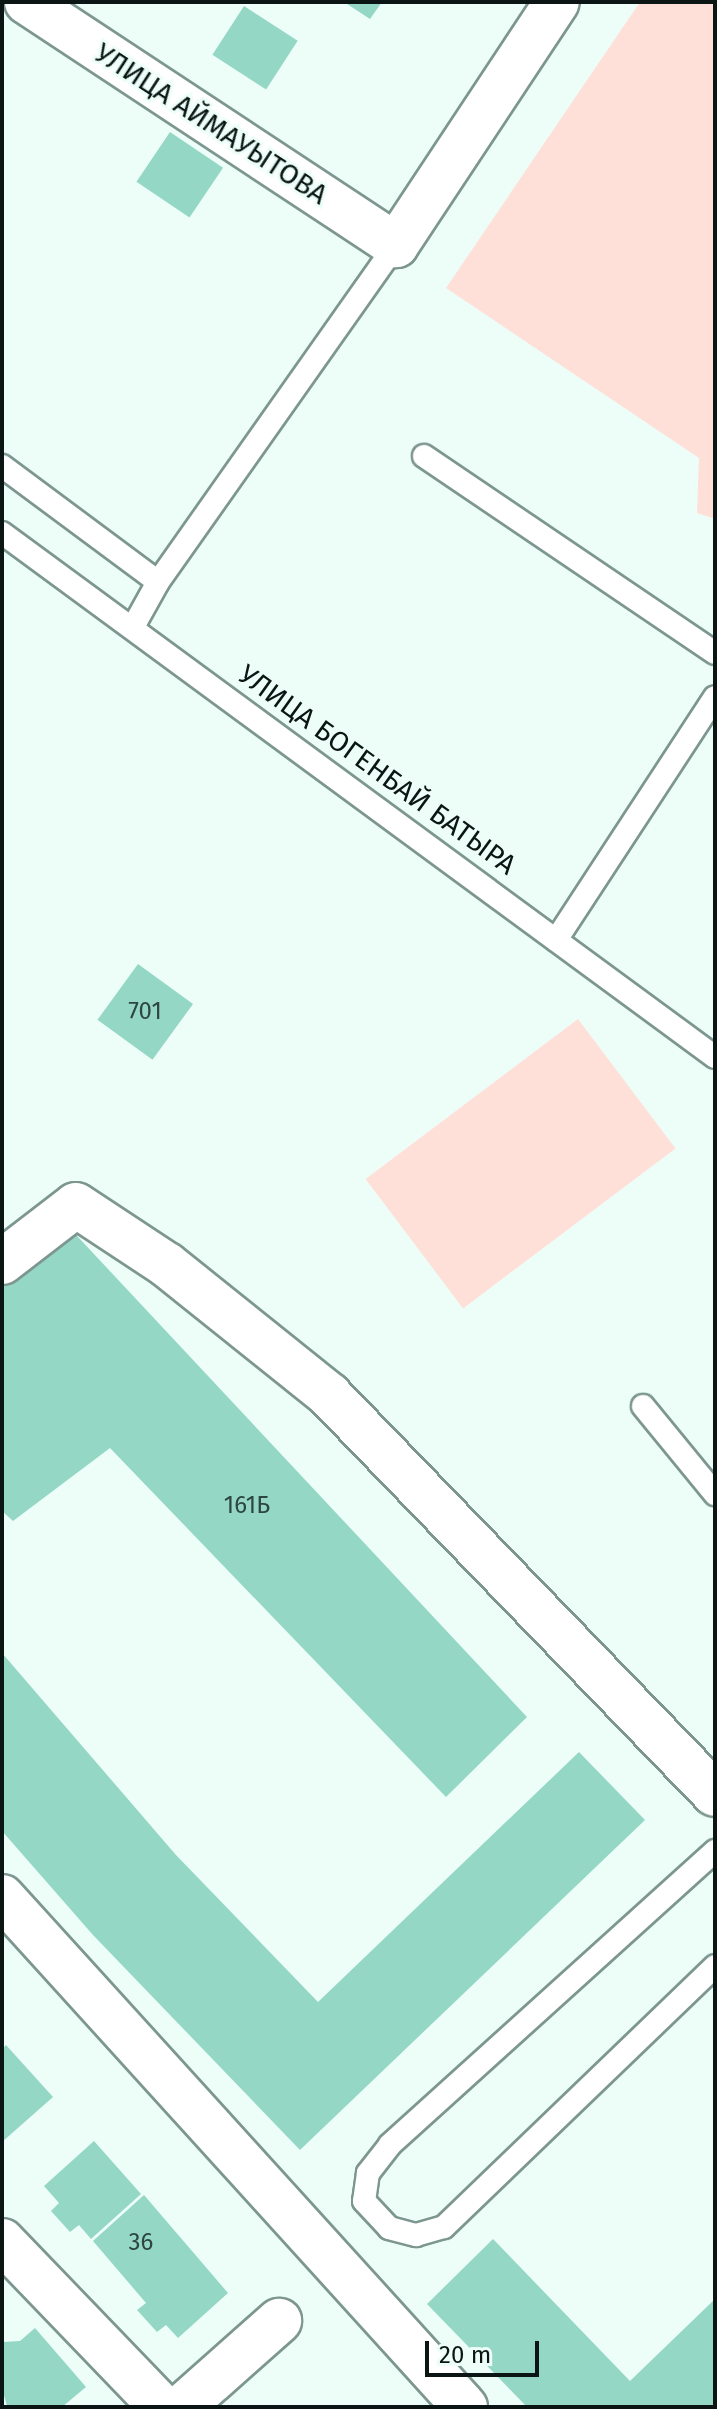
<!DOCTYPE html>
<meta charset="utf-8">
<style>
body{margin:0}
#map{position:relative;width:717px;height:2409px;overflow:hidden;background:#edfef9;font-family:"Fira Sans",sans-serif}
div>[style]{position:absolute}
.green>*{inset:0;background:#ffe0d8;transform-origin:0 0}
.building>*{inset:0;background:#94d7c5;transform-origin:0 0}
.roads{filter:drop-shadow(2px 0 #7d9790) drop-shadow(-2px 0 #7d9790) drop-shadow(0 2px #7d9790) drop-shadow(0 -2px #7d9790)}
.lane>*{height:22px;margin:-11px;padding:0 11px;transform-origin:11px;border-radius:11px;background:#fff}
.street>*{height:44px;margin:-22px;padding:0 22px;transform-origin:22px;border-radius:22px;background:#fff}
span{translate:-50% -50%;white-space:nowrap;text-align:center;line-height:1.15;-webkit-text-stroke:6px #edfef9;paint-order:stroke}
.number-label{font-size:24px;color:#2d4640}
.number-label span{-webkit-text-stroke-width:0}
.street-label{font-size:28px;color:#0b1513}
.frame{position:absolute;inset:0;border:4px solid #0b1513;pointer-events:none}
.scale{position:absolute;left:425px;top:2341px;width:114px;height:36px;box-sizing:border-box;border:4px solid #0b1513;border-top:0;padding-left:10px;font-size:24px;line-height:28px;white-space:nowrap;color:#0b1513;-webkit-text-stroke:6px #edfef9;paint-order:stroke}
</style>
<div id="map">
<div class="green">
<div style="clip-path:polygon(640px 2px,715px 2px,715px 519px,697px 513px,699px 458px,446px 288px)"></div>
<div style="left:578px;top:1019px;width:162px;height:266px;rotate:53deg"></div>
</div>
<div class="building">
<div style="clip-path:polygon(344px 2px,382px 2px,370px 19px)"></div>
<div style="left:244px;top:6px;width:64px;height:58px;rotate:33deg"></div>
<div style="left:170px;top:132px;width:64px;height:60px;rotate:34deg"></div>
<div style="left:138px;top:964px;width:68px;height:69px;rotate:36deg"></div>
<div style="clip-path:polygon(64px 1222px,527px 1717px,446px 1797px,110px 1448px,13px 1521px,2px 1511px,2px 1281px)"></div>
<div style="clip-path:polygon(2px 1653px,176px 1855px,318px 2002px,579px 1752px,645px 1820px,300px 2150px,93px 1935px,2px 1831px)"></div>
<div style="clip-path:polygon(6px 2045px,53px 2097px,2px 2142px,2px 2049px)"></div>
<div style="clip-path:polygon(94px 2141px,141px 2194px,91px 2239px,79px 2225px,70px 2232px,51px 2211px,59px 2203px,44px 2186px)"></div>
<div style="clip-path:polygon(144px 2195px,228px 2293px,178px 2338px,166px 2325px,157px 2332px,137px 2310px,146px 2303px,93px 2241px)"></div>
<div style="clip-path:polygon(493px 2239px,630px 2381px,715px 2299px,715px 2407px,527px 2407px,427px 2304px)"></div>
<div style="clip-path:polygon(35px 2328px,86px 2387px,62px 2407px,7px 2406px,2px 2388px,3px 2342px,20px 2341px)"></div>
</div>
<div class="roads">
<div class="lane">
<div style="left:424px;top:456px;width:351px;rotate:34.1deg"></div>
<div style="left:2px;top:466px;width:194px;rotate:36.6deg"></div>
<div style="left:2px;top:533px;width:885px;rotate:36.31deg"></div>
<div style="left:133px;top:627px;width:51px;rotate:-60.9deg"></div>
<div style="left:158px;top:582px;width:413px;rotate:-54.8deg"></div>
<div style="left:556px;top:940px;width:290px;rotate:-56.8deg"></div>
<div style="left:643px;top:1406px;width:114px;rotate:50.7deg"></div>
<div style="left:715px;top:1851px;width:438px;rotate:137.9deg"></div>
<div style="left:390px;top:2145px;width:36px;rotate:128deg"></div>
<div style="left:368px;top:2173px;width:28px;rotate:98deg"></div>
<div style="left:364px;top:2201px;width:37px;rotate:47deg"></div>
<div style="left:389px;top:2228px;width:28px;rotate:15deg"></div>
<div style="left:416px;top:2235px;width:29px;rotate:-16deg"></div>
<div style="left:444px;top:2227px;width:376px;rotate:-43.9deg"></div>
</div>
<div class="street">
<div style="left:27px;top:2px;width:442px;rotate:33.4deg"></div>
<div style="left:396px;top:245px;width:291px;rotate:-56.5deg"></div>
<div style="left:2px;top:1262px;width:93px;rotate:-37.6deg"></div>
<div style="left:76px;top:1205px;width:109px;rotate:33.4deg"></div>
<div style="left:167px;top:1265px;width:208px;rotate:38.7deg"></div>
<div style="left:329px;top:1395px;width:555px;rotate:45.95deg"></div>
<div style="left:2px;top:1897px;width:689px;rotate:47.77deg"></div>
<div style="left:2px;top:2241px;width:231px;rotate:46.1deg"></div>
<div style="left:182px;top:2407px;width:130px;rotate:-41.6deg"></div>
</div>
</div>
<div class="number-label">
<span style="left:145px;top:1012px">701</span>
<span style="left:247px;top:1506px">161Б</span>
<span style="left:141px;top:2243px">36</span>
</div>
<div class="street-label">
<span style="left:211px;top:124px;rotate:33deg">УЛИЦА АЙМАУЫТОВА</span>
<span style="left:377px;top:770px;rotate:36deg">УЛИЦА БОГЕНБАЙ БАТЫРА</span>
</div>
<div class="frame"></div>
<div class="scale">20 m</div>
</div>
